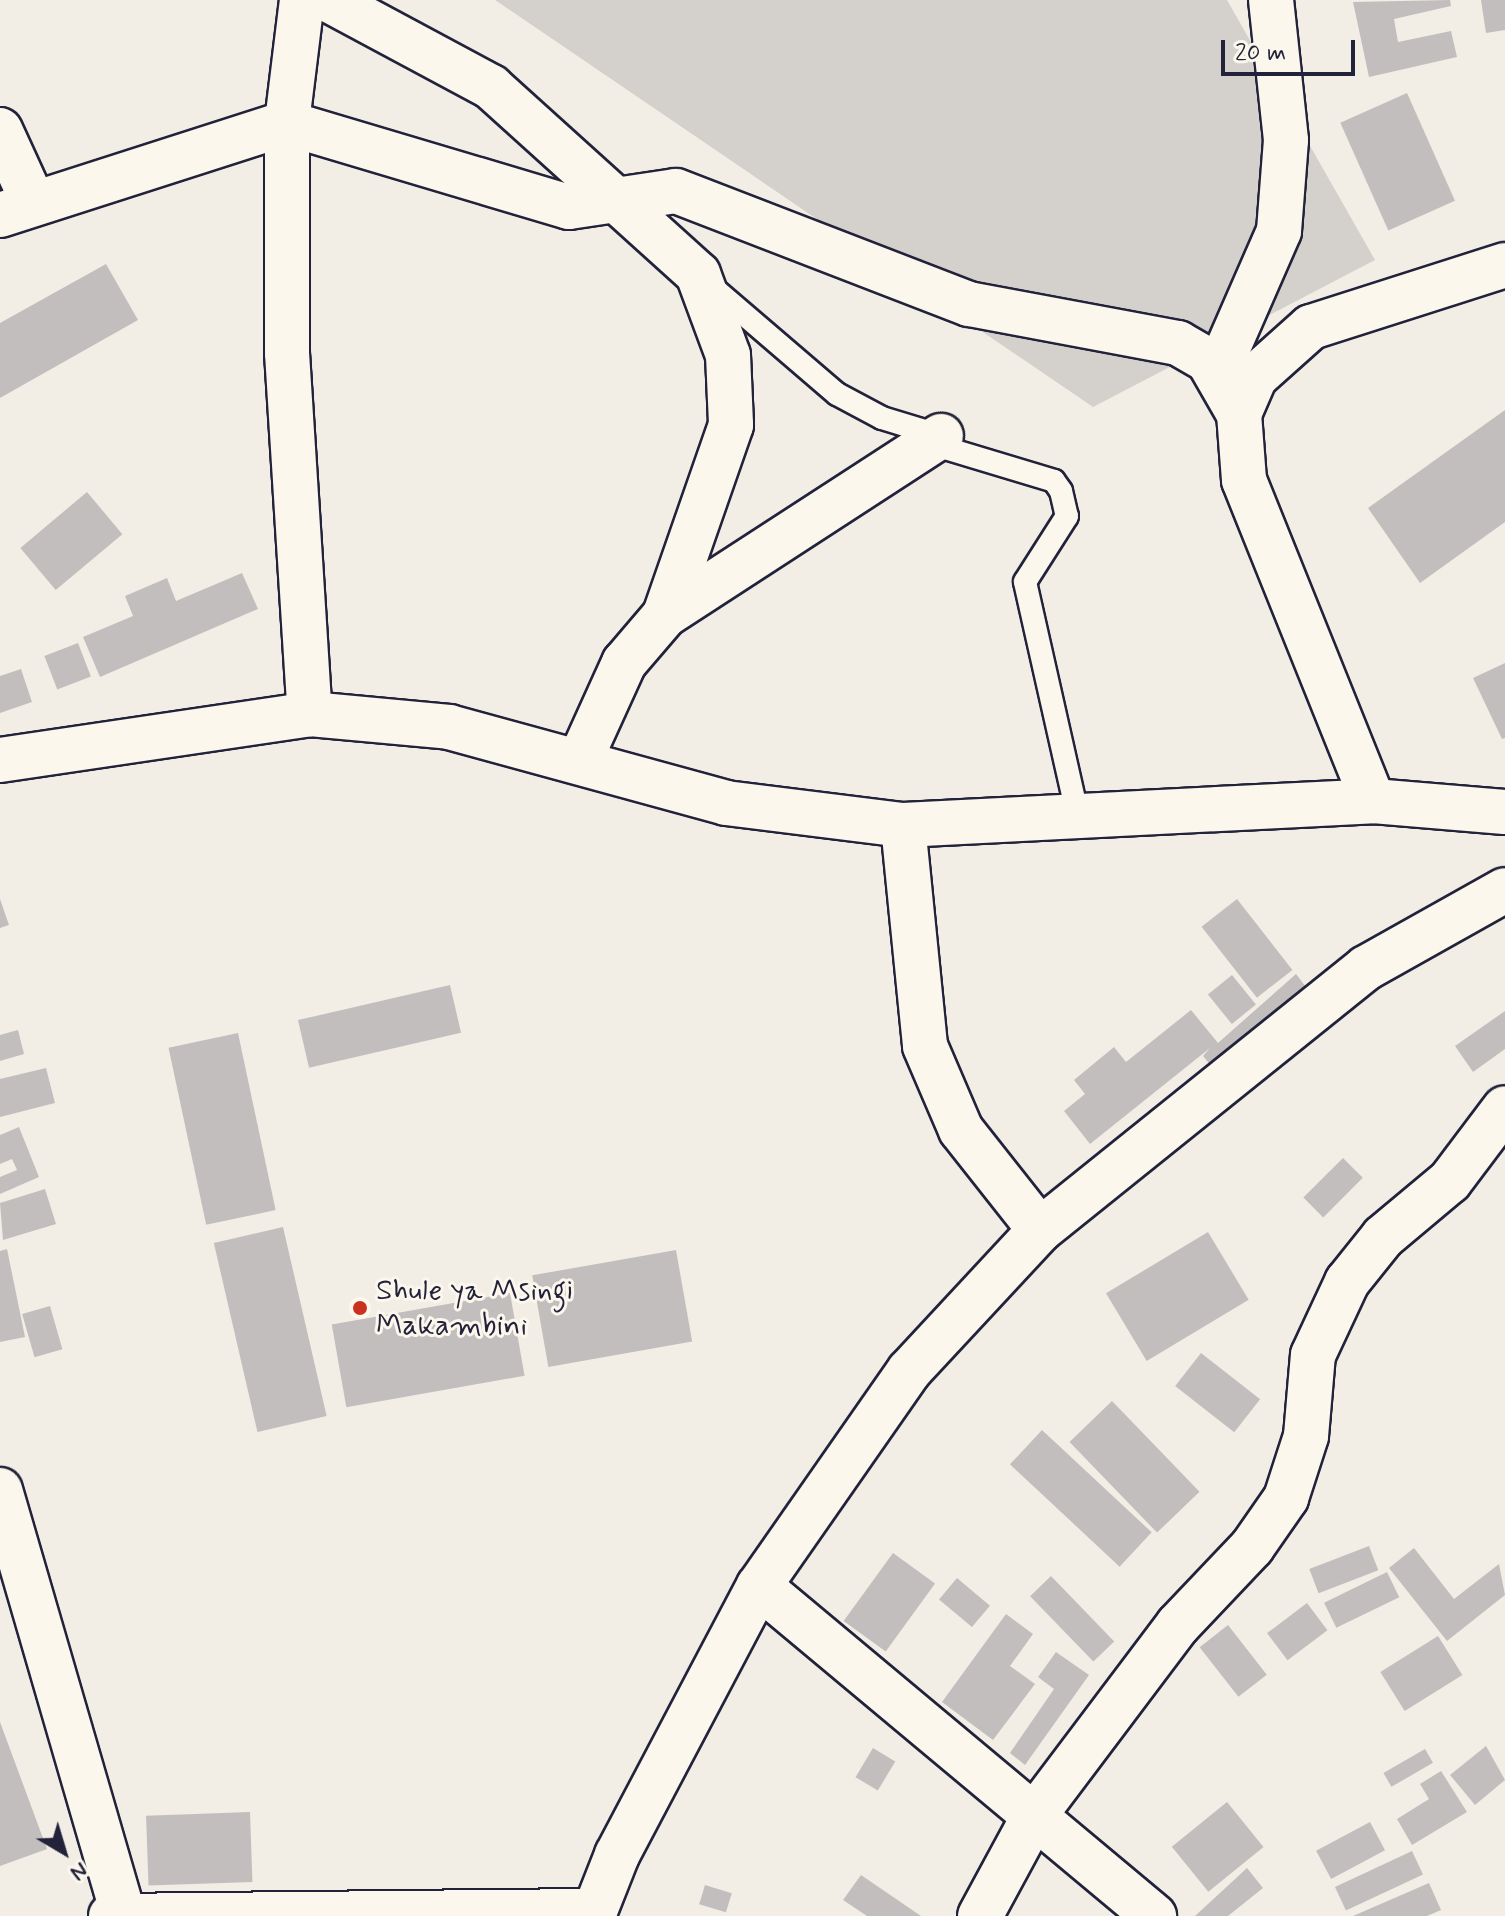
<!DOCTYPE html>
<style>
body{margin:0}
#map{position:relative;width:1505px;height:1916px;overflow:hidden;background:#f2eee5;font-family:Mynerve,sans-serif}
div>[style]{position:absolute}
.green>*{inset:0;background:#d4d1cc}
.building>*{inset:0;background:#c2bebe;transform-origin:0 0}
.roads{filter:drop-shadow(2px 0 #22223b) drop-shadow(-2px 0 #22223b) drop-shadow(0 2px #22223b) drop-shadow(0 -2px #22223b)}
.lane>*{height:22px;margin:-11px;padding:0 11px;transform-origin:11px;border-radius:11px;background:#fbf7ec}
.street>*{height:44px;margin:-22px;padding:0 22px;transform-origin:22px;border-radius:22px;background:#fbf7ec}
.secondary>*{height:44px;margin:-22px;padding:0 22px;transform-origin:22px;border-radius:22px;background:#fbf7ec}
.dots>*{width:22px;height:22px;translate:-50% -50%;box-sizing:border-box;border:4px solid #fbf7ec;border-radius:50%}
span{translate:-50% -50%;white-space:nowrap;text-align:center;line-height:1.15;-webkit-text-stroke:6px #fbf7ec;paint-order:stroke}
.poi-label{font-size:30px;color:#22223b}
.left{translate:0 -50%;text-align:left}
.north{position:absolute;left:24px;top:1812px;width:80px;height:80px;-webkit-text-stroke:6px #fbf7ec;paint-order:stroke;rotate:142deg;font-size:22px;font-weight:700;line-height:32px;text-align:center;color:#22223b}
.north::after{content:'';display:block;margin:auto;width:28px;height:36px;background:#22223b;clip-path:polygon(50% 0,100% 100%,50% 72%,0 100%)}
.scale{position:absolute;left:1221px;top:40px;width:134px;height:36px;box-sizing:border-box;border:4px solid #22223b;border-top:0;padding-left:10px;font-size:24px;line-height:28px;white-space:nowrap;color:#22223b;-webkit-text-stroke:6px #fbf7ec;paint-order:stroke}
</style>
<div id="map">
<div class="green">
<div style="clip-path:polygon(495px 0,1227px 0,1375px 260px,1093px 407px)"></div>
</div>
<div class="building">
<div style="clip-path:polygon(1450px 0,1451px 6px,1394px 19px,1398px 42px,1451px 31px,1457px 57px,1369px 77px,1353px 2px)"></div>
<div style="clip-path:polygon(1481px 0,1505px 0,1505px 30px,1486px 33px)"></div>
<div style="left:1407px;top:93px;width:118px;height:73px;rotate:66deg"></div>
<div style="clip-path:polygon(106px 264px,138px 320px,0 398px,0 323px)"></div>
<div style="clip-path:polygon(1505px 410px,1505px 522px,1420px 583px,1368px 508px)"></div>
<div style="left:87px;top:492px;width:55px;height:87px;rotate:50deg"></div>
<div style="clip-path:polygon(242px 573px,258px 609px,100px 677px,83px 637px,133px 616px,125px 596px,167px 578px,176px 601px)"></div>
<div style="left:78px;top:643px;width:36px;height:36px;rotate:69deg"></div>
<div style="clip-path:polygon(1505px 663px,1505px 738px,1502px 739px,1473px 678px)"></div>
<div style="clip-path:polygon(21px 669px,32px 702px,0 713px,0 676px)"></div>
<div style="clip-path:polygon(0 899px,9px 925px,0 928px)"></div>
<div style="left:1237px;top:899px;width:90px;height:45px;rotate:52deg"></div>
<div style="clip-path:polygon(1296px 974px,1313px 996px,1216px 1072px,1203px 1056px,1210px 1048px,1090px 1144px,1064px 1111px,1085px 1094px,1074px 1080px,1114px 1047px,1126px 1062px,1191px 1010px,1218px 1043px)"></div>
<div style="left:1232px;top:975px;width:38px;height:31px;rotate:51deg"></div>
<div style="left:450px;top:985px;width:49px;height:156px;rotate:77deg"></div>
<div style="clip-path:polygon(1505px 1011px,1505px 1049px,1473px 1072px,1455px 1046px)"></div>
<div style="clip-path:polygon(18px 1030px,24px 1054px,0 1061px,0 1035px)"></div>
<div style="left:238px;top:1033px;width:181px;height:71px;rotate:78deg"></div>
<div style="clip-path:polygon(46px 1068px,55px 1103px,0 1117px,0 1079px)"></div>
<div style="clip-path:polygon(19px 1127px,39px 1177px,0 1194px,0 1177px,17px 1170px,12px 1159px,0 1164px,0 1135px)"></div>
<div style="left:1343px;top:1158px;width:28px;height:56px;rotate:45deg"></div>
<div style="clip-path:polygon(45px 1189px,56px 1224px,3px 1240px,0 1203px)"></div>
<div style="left:283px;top:1227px;width:194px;height:71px;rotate:77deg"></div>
<div style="left:1208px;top:1232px;width:79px;height:119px;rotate:59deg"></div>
<div style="clip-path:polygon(7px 1249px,25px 1337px,0 1342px,0 1251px)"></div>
<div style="left:676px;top:1250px;width:93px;height:146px;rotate:80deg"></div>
<div style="left:510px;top:1293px;width:84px;height:181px;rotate:80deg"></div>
<div style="left:50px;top:1306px;width:45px;height:29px;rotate:74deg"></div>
<div style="left:1201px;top:1353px;width:75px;height:42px;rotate:38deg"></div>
<div style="left:1112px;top:1401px;width:126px;height:59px;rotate:46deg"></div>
<div style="left:1042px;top:1430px;width:150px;height:47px;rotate:43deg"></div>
<div style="left:1369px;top:1546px;width:26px;height:64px;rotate:69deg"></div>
<div style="clip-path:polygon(1414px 1548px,1454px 1599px,1499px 1564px,1505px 1595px,1447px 1641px,1389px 1568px)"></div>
<div style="left:893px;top:1553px;width:52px;height:84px;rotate:36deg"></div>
<div style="left:1387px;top:1572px;width:28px;height:70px;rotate:64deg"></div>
<div style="left:1051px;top:1576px;width:91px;height:29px;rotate:46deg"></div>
<div style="left:957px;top:1578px;width:43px;height:28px;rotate:40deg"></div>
<div style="left:1307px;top:1603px;width:34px;height:50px;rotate:53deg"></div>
<div style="clip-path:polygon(1006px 1614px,1033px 1634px,1010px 1666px,1035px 1684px,993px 1740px,942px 1702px)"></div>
<div style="left:1228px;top:1625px;width:63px;height:36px;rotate:52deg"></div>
<div style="left:1438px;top:1636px;width:46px;height:68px;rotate:58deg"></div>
<div style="clip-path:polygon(1056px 1652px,1089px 1675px,1025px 1765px,1010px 1753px,1054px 1689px,1038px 1677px)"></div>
<div style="clip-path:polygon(0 1722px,47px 1849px,0 1866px)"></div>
<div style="clip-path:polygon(1486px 1746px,1505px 1780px,1475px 1805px,1450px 1775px)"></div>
<div style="left:873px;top:1748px;width:26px;height:34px;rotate:31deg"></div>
<div style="left:1425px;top:1749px;width:16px;height:48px;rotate:60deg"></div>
<div style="clip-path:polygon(1441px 1771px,1467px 1812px,1412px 1845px,1397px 1819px,1429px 1799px,1420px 1784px)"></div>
<div style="left:1227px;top:1802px;width:58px;height:71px;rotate:51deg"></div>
<div style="left:250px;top:1812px;width:70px;height:104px;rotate:88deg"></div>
<div style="left:1370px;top:1822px;width:32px;height:61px;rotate:62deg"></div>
<div style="left:1412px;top:1851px;width:26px;height:85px;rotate:65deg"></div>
<div style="clip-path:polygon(1247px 1868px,1263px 1888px,1228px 1916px,1195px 1916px)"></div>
<div style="clip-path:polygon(861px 1875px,921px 1916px,867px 1916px,843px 1900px)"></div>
<div style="clip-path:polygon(1429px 1883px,1441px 1910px,1427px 1916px,1353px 1916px)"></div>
<div style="left:705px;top:1885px;width:28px;height:20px;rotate:17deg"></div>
</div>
<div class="roads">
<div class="lane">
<div style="left:711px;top:286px;width:166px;rotate:40.6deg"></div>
<div style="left:837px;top:394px;width:51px;rotate:28.1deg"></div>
<div style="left:882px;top:418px;width:62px;rotate:17deg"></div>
<div style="left:941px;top:436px;width:11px;rotate:124deg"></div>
<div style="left:935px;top:445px;width:124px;rotate:16.8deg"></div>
<div style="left:1054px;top:481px;width:12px;rotate:55deg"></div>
<div style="left:1061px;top:491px;width:26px;rotate:77deg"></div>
<div style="left:1067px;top:516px;width:78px;rotate:122.5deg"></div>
<div style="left:1025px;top:582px;width:241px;rotate:77.3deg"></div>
</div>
<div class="street">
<div style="left:302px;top:0;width:124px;rotate:97deg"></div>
<div style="left:287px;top:123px;width:230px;rotate:90deg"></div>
<div style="left:287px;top:353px;width:362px;rotate:86.4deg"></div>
<div style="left:329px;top:0;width:184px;rotate:28.2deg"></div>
<div style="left:491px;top:87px;width:279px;rotate:42.1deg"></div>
<div style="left:698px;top:274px;width:86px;rotate:69.7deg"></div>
<div style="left:728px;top:355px;width:70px;rotate:87.5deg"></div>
<div style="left:731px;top:425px;width:201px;rotate:109.2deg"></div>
<div style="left:0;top:130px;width:79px;rotate:65.4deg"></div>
<div style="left:0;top:215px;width:301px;rotate:-17.8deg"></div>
<div style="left:287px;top:123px;width:294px;rotate:16.6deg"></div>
<div style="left:569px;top:207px;width:108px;rotate:-8.5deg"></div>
<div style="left:676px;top:191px;width:314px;rotate:21.1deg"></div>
<div style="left:969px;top:304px;width:213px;rotate:10.6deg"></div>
<div style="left:1178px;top:343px;width:34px;rotate:30deg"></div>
<div style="left:1208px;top:360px;width:62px;rotate:60.1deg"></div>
<div style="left:1217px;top:373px;width:155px;rotate:-66.4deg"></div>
<div style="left:1279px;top:231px;width:91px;rotate:-85.6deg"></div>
<div style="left:1286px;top:140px;width:141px;rotate:-96.1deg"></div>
<div style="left:0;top:760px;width:313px;rotate:-8.4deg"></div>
<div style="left:310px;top:714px;width:140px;rotate:5.3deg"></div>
<div style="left:449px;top:727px;width:287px;rotate:15.3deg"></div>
<div style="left:726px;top:803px;width:178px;rotate:7.1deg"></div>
<div style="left:903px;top:825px;width:471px;rotate:-2.9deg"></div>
<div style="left:1373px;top:801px;width:132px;rotate:4.8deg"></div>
<div style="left:580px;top:760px;width:107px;rotate:-65.6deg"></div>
<div style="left:624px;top:663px;width:63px;rotate:-49.5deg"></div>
<div style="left:665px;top:615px;width:329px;rotate:-33deg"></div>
<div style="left:1373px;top:801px;width:346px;rotate:-111.9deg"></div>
<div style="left:1244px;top:480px;width:66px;rotate:-94.3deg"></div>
<div style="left:1239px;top:414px;width:40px;rotate:-66.6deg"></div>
<div style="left:1255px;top:377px;width:75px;rotate:-41.8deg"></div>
<div style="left:1311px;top:327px;width:204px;rotate:-17.7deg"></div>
<div style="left:903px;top:825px;width:222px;rotate:84.3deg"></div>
<div style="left:925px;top:1046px;width:91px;rotate:66.8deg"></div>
<div style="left:961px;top:1130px;width:127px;rotate:51.7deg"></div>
<div style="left:0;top:1490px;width:444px;rotate:73.8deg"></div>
<div style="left:759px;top:1586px;width:515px;rotate:39.88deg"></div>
<div style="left:111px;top:1916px;width:484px;rotate:-0.6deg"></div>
<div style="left:980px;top:1916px;width:114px;rotate:-61.6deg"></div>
<div style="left:1034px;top:1816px;width:239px;rotate:-53deg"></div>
<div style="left:1178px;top:1625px;width:108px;rotate:-46.5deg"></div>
<div style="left:1252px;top:1547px;width:60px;rotate:-55.2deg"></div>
<div style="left:1286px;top:1498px;width:65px;rotate:-72.1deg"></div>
<div style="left:1306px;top:1436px;width:81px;rotate:-85.1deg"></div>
<div style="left:1313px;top:1355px;width:81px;rotate:-65deg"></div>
<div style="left:1347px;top:1282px;width:58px;rotate:-51.3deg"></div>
<div style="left:1383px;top:1237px;width:87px;rotate:-39.9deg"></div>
<div style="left:1450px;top:1181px;width:91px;rotate:-53deg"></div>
</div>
<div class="secondary">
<div style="left:593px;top:1916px;width:66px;rotate:-68.5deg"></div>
<div style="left:617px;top:1855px;width:304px;rotate:-62.2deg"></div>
<div style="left:759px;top:1586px;width:262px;rotate:-55.1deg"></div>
<div style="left:909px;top:1371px;width:192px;rotate:-47.1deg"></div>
<div style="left:1040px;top:1230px;width:418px;rotate:-38.8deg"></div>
<div style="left:1366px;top:968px;width:159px;rotate:-29.3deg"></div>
</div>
</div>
<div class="dots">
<div style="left:360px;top:1308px;background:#c8321e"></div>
</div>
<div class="poi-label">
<span class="left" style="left:376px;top:1308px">Shule ya Msingi<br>Makambini</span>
</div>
<div class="north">N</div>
<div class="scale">20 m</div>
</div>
